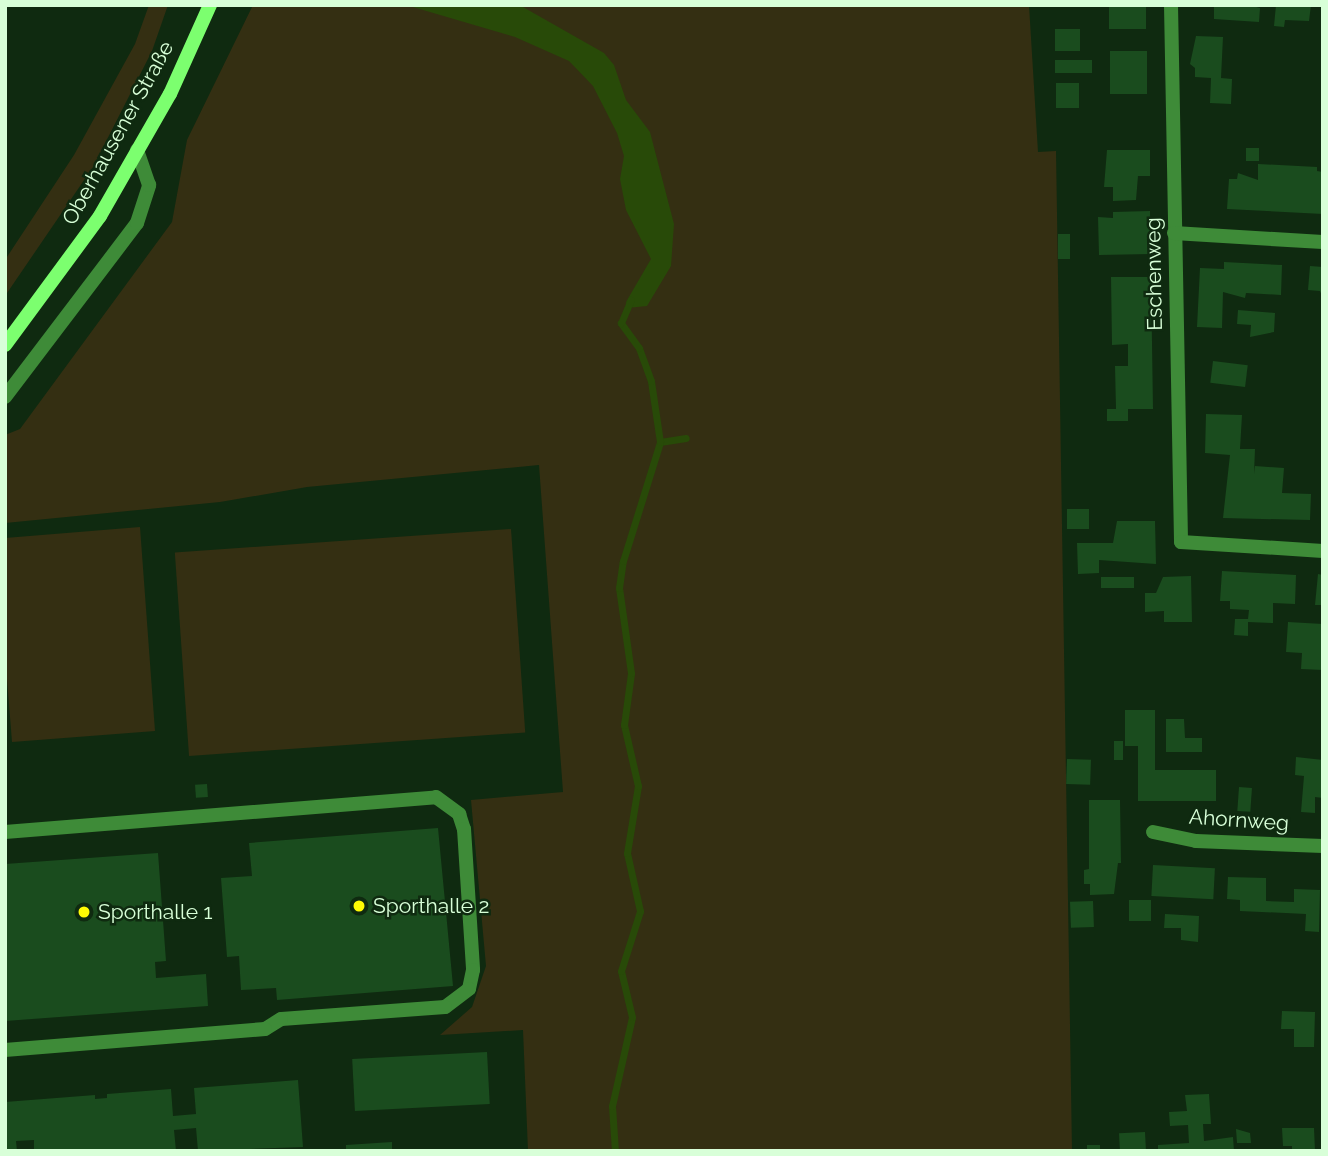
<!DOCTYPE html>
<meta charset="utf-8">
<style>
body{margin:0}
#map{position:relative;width:1328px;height:1156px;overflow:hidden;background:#0f2a10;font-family:Raleway,sans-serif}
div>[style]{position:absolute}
.green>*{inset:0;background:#342f12;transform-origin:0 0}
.water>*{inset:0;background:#284a08}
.stream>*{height:7px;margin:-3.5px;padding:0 3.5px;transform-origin:3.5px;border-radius:3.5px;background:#284a08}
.building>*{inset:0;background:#1a4c1e;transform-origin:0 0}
.lane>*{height:14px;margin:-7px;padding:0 7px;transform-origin:7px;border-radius:7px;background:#3e8b38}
.street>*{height:14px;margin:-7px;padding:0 7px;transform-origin:7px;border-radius:7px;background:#3e8b38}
.secondary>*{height:14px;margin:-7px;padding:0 7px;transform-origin:7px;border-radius:7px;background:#7cff6f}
.dots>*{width:19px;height:19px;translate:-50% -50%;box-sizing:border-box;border:4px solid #0f2a10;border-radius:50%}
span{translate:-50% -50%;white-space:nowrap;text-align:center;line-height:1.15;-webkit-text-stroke:5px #0f2a10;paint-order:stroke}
.street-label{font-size:21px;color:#d8ffd8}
.poi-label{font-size:21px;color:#d8ffd8}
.left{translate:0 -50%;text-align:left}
.frame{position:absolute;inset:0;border:7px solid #d8ffd8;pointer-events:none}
</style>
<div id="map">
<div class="green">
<div style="clip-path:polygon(149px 5px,168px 5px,152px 51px,93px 167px,5px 296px,5px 260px,74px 155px,135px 44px)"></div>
<div style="clip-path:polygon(253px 5px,1029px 5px,1038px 152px,1056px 151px,1072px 1151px,528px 1151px,523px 1030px,440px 1035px,472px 1007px,486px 966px,471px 800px,563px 792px,539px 465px,307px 487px,220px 502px,5px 523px,5px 435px,20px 429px,172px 222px,187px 140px)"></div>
<div style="clip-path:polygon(140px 527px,155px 731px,12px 742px,5px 654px,5px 538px)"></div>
<div style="left:511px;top:529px;width:204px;height:337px;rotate:86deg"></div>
</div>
<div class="water">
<div style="clip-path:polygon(406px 5px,561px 5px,523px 7px,604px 53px,614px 65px,626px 100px,650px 132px,674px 224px,671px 266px,647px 306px,627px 308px,626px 302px,651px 259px,626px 210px,620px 179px,624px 156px,617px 133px,593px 86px,569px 61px,515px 37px)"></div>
</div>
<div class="stream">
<div style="left:660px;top:442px;width:26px;rotate:-9deg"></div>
<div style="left:615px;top:1151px;width:45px;rotate:-93.8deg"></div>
<div style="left:612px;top:1106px;width:91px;rotate:-77.3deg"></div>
<div style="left:632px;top:1017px;width:47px;rotate:-103.4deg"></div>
<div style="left:621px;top:971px;width:63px;rotate:-72.4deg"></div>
<div style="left:640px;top:911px;width:59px;rotate:-102.6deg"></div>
<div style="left:627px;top:853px;width:68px;rotate:-80.7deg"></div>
<div style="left:638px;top:786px;width:63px;rotate:-102.9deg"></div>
<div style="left:624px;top:725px;width:52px;rotate:-82.3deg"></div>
<div style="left:631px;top:673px;width:86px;rotate:-98deg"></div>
<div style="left:619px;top:588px;width:27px;rotate:-82deg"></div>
<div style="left:623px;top:561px;width:125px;rotate:-72.7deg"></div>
<div style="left:660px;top:442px;width:62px;rotate:-98.4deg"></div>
<div style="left:651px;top:381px;width:35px;rotate:-110deg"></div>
<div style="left:639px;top:348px;width:31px;rotate:-126deg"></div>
<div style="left:621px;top:323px;width:25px;rotate:-67deg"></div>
</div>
<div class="building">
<div style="left:1109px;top:5px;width:37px;height:24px"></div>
<div style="clip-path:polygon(1249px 5px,1260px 8px,1259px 22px,1214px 19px,1214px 6px)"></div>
<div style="clip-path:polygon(1276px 5px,1311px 5px,1309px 21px,1285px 20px,1284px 27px,1274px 26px)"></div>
<div style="left:1055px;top:29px;width:25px;height:22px"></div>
<div style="clip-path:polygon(1196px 36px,1223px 37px,1221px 78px,1232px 79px,1231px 104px,1210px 103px,1211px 78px,1195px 77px,1195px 68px,1190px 64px)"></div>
<div style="left:1110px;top:51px;width:37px;height:43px"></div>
<div style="left:1092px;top:60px;width:13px;height:37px;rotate:90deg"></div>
<div style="left:1056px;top:83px;width:23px;height:25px"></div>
<div style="left:1246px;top:148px;width:13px;height:13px"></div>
<div style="clip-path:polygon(1107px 150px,1150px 150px,1150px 176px,1138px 176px,1136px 200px,1113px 201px,1113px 187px,1104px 187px)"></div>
<div style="clip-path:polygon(1258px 164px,1317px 167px,1317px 171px,1323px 172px,1323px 214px,1227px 209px,1229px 179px,1237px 179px,1238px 173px,1258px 180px)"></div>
<div style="clip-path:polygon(1150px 211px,1151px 254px,1099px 255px,1098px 217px,1113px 218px,1113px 212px)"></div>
<div style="left:1058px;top:234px;width:12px;height:25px"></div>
<div style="clip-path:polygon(1224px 262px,1282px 265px,1281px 295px,1246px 293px,1245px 298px,1223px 292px,1222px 328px,1197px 327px,1200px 268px,1224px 269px)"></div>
<div style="clip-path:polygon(1310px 266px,1323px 267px,1323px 298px,1320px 291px,1308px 290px)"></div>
<div style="clip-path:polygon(1111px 277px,1151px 277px,1153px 409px,1128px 409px,1128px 421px,1107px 421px,1107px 409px,1116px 409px,1115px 366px,1128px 366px,1128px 344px,1112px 345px)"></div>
<div style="clip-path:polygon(1238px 310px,1275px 313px,1274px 332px,1250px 337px,1251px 325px,1237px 324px)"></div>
<div style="left:1213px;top:361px;width:35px;height:22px;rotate:7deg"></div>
<div style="clip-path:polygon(1206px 414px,1242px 415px,1240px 449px,1255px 449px,1254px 474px,1255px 466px,1284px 468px,1282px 493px,1311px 494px,1310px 520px,1223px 518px,1230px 455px,1205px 453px)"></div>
<div style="left:1067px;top:509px;width:22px;height:20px"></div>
<div style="clip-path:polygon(1117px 521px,1155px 521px,1156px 564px,1099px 560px,1099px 573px,1078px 574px,1077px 543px,1113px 543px)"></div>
<div style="clip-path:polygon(1222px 571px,1296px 575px,1295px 604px,1273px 603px,1273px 623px,1248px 622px,1248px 636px,1234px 635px,1235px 619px,1248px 619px,1249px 610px,1230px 609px,1230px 601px,1220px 601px)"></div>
<div style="clip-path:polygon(1318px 574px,1323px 575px,1323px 605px,1315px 605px)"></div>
<div style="clip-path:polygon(1191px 576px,1192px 622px,1164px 622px,1164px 611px,1145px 612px,1145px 593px,1156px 593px,1163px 577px)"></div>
<div style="left:1134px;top:577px;width:11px;height:33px;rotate:90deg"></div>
<div style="clip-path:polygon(1288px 622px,1323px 624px,1323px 670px,1301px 669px,1302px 653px,1286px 652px)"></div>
<div style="clip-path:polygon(1125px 710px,1155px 710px,1155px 770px,1216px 770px,1216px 801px,1138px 801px,1138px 746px,1125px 746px)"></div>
<div style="clip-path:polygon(1166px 719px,1184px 719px,1185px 738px,1202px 738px,1202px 752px,1166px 752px)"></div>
<div style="left:1123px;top:741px;width:19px;height:9px;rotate:90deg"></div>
<div style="clip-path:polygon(1296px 757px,1323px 760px,1323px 798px,1315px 797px,1315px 813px,1301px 812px,1304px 776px,1295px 775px)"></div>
<div style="left:1067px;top:759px;width:24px;height:25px;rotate:2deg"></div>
<div style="left:207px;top:784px;width:13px;height:12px;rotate:86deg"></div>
<div style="left:1239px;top:787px;width:13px;height:24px;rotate:4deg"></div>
<div style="clip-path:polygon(1089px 800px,1120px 800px,1121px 863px,1118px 863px,1114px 894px,1090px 895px,1090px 884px,1084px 884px,1084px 870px,1089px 869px)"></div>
<div style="clip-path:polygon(438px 828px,453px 986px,277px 1000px,276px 988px,241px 990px,239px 956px,227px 957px,221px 878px,252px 876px,249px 843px)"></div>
<div style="clip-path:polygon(158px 853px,166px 961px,155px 962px,156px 978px,206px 974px,208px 1006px,5px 1021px,5px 864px)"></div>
<div style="left:1153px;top:865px;width:62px;height:31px;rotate:3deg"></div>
<div style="clip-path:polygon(1228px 877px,1266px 878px,1266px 901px,1294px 902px,1294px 889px,1320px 890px,1319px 932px,1305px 931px,1306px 914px,1240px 911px,1240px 900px,1227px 899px)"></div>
<div style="left:1129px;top:900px;width:22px;height:21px"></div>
<div style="left:1093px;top:901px;width:26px;height:23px;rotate:88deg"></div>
<div style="clip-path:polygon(1165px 914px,1199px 916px,1198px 942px,1181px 940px,1181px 928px,1164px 928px)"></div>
<div style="clip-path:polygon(1282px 1011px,1315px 1012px,1314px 1047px,1294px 1047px,1294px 1029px,1281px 1029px)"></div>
<div style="left:487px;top:1052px;width:52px;height:135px;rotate:87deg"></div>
<div style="clip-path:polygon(298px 1080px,303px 1147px,198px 1151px,196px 1128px,174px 1130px,176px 1151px,34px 1151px,34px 1140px,16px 1141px,17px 1151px,5px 1151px,5px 1102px,95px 1095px,95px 1099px,107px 1098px,107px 1094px,171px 1089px,173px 1116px,196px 1114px,194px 1088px)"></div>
<div style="clip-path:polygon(1209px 1094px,1211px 1124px,1203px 1124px,1204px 1141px,1233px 1137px,1234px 1151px,1158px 1151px,1158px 1145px,1189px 1143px,1188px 1125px,1170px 1126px,1169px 1112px,1187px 1111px,1185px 1095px)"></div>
<div style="clip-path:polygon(1282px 1128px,1314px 1128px,1315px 1151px,1292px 1151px,1292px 1146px,1283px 1146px)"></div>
<div style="clip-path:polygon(1236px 1129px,1250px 1133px,1251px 1143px,1237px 1143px)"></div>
<div style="left:1145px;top:1132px;width:19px;height:26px;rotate:87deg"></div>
<div style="clip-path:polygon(392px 1142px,392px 1151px,346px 1151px,346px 1145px)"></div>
<div style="left:1087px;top:1145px;width:13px;height:6px"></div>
</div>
<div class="lane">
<div style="left:5px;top:397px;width:218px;rotate:-52.8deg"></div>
<div style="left:137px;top:223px;width:40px;rotate:-72deg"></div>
<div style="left:149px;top:185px;width:37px;rotate:-109deg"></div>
<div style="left:5px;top:832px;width:432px;rotate:-4.6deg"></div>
<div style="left:436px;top:797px;width:29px;rotate:36deg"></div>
<div style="left:459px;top:814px;width:16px;rotate:72deg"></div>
<div style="left:464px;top:829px;width:141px;rotate:86.3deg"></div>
<div style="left:473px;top:970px;width:19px;rotate:102deg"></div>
<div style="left:469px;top:989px;width:30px;rotate:143deg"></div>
<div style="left:445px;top:1007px;width:164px;rotate:175.8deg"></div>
<div style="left:281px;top:1019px;width:19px;rotate:148deg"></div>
<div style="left:265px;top:1029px;width:261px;rotate:175.4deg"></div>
</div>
<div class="street">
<div style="left:1171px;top:5px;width:537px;rotate:88.93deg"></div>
<div style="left:1181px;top:542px;width:142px;rotate:3.6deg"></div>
<div style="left:1174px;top:233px;width:149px;rotate:3.5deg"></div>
<div style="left:1153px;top:832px;width:44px;rotate:11.8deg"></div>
<div style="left:1196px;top:841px;width:127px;rotate:2.3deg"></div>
</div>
<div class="secondary">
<div style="left:5px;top:345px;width:160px;rotate:-53.6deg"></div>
<div style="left:100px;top:216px;width:141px;rotate:-60.2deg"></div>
<div style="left:170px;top:94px;width:98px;rotate:-65.8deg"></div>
</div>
<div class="dots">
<div style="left:359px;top:906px;background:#fffb04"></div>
<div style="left:84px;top:912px;background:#fffb04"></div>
</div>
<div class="street-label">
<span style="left:118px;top:133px;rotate:-61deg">Oberhausener Straße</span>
<span style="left:1154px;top:274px;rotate:-91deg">Eschenweg</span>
<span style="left:1239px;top:820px;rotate:4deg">Ahornweg</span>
</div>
<div class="poi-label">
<span class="left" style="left:373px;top:906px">Sporthalle 2</span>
<span class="left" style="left:98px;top:912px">Sporthalle 1</span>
</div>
<div class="frame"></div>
</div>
